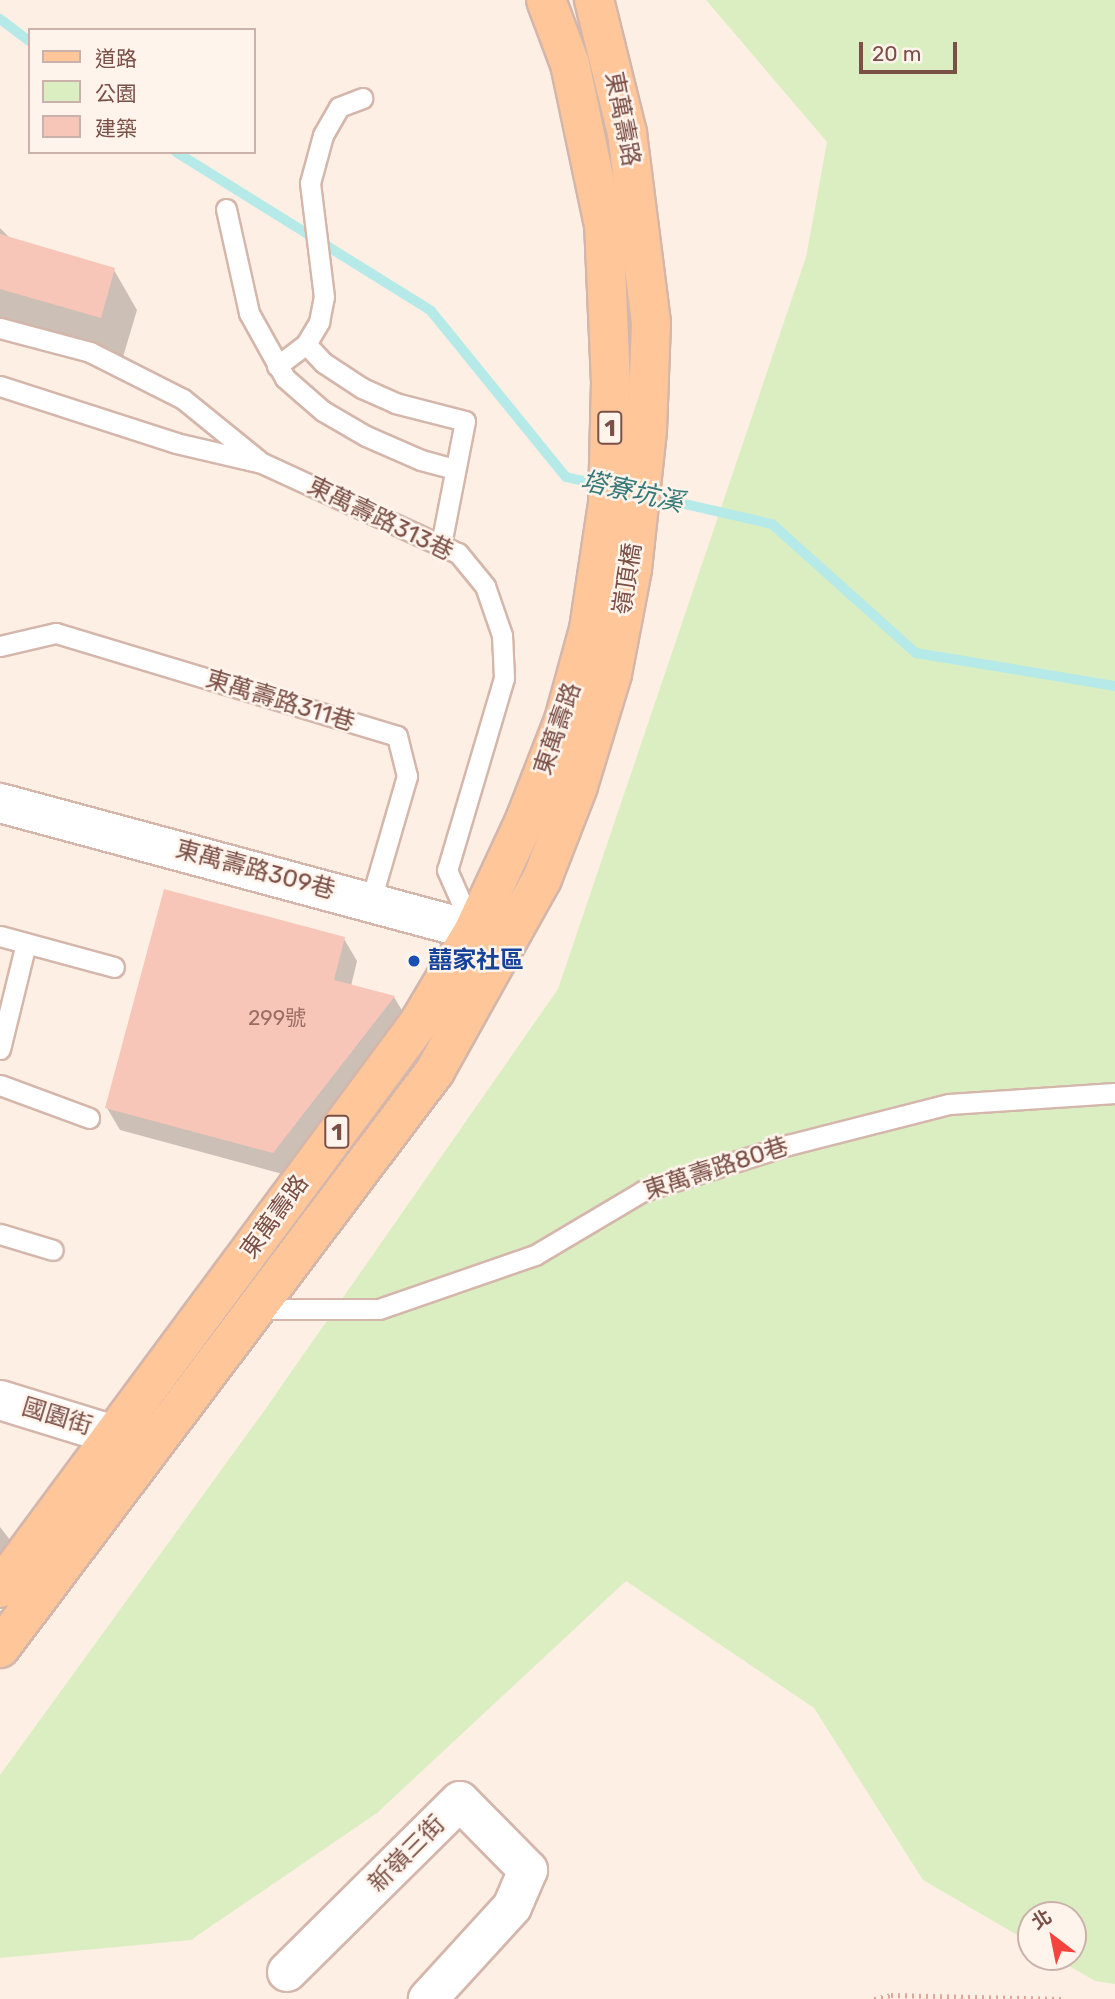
<!DOCTYPE html>
<meta charset="utf-8">
<style>
body{margin:0}
#map{position:relative;width:1115px;height:1999px;overflow:hidden;background:#feefe4;font-family:Rubik,"Noto Sans TC",sans-serif}
div>[style]{position:absolute}
.green>*{inset:0;background:#dbeec1}
.shadow>*{inset:0;background:#0003}
.stream>*{height:10px;margin:-5px;padding:0 5px;transform-origin:5px;border-radius:5px;background:#b6eae8}
.building>*{inset:0;background:#f7c6b9}
.path>*{height:4.5px;margin-top:-2.25px;transform-origin:0;background:repeating-linear-gradient(90deg,#dca89b 0 2px,transparent 0 7px)}
.roads{filter:drop-shadow(2px 0 #d4b6ab) drop-shadow(-2px 0 #d4b6ab) drop-shadow(0 2px #d4b6ab) drop-shadow(0 -2px #d4b6ab)}
.lane>*{height:19px;margin:-9.5px;padding:0 9.5px;transform-origin:9.5px;border-radius:9.5px;background:#fff}
.street>*{height:38px;margin:-19px;padding:0 19px;transform-origin:19px;border-radius:19px;background:#fff}
.primary>*{height:38px;margin:-19px;padding:0 19px;transform-origin:19px;border-radius:19px;background:#ffc69a}
.dots>*{width:19px;height:19px;translate:-50% -50%;box-sizing:border-box;border:4px solid #fff4ec;border-radius:50%}
span{translate:-50% -50%;white-space:nowrap;text-align:center;line-height:1.15;-webkit-text-stroke:5px #fff4ec;paint-order:stroke}
.number-label{font-size:21px;color:#996d63}
.number-label span{-webkit-text-stroke-width:0}
.shield-label span{padding:2px 5px;background:#fff4ec;border:2px solid;border-radius:5px;-webkit-text-stroke-width:0}
.shield-label{font-size:23px;color:#7a4f46;font-weight:700}
.street-label{font-size:24px;color:#7a4f46}
.transit-label{font-size:24px;color:#164399;font-weight:700}
.left{translate:0 -50%;text-align:left}
.water-label{font-size:26px;color:#357978;font-style:italic}
.legend{position:absolute;left:28px;top:28px;width:228px;height:126px;box-sizing:border-box;background:#fff4ec;border:2px solid #cab2aa;margin:0;padding:9px 12px;list-style:none;font-size:21px;color:#7a4f46}
.legend li{display:flex;align-items:center;gap:14px;height:35px}
.legend b{width:35px;border:2px solid #cab2aa}
.north{position:absolute;left:1017px;top:1901px;width:70px;height:70px;box-sizing:border-box;background:#fff4ec;border:2px solid #cab2aa;border-radius:50%;rotate:328deg;font-size:19px;font-weight:700;line-height:28px;text-align:center;color:#7a4f46}
.north::after{content:'';display:block;margin:auto;width:24px;height:32px;background:#f5433d;clip-path:polygon(50% 0,100% 100%,50% 72%,0 100%)}
.scale{position:absolute;left:859px;top:42px;width:98px;height:32px;box-sizing:border-box;border:4px solid #7a4f46;border-top:0;padding-left:9px;font-size:21px;line-height:24px;white-space:nowrap;color:#7a4f46;-webkit-text-stroke:5px #fff4ec;paint-order:stroke}
</style>
<div id="map">
<div class="green">
<div style="clip-path:polygon(706px 0,1115px 0,1115px 1984px,1095px 1981px,1054px 1957px,1073px 1957px,1073px 1915px,1031px 1915px,1031px 1943px,923px 1880px,814px 1708px,626px 1581px,377px 1813px,191px 1940px,0 1958px,0 1775px,264px 1411px,558px 989px,806px 257px,827px 142px)"></div>
</div>
<div class="shadow">
<div style="clip-path:polygon(0 228px,12px 240px,114px 270px,137px 310px,123px 357px,0 322px)"></div>
<div style="clip-path:polygon(344px 939px,357px 961px,351px 986px,394px 997px,407px 1019px,286px 1175px,120px 1130px,107px 1108px)"></div>
<div style="clip-path:polygon(0 1527px,24px 1558px,0 1591px)"></div>
</div>
<div class="stream">
<div style="left:0;top:19px;width:38px;rotate:37deg"></div>
<div style="left:176px;top:152px;width:301px;rotate:31.9deg"></div>
<div style="left:431px;top:311px;width:214px;rotate:50.9deg"></div>
<div style="left:566px;top:477px;width:36px;rotate:13deg"></div>
<div style="left:646px;top:495px;width:129px;rotate:13deg"></div>
<div style="left:772px;top:524px;width:193px;rotate:41.9deg"></div>
<div style="left:916px;top:653px;width:202px;rotate:9.4deg"></div>
</div>
<div class="building">
<div style="clip-path:polygon(0 234px,115px 268px,101px 318px,0 289px)"></div>
<div style="clip-path:polygon(164px 889px,345px 937px,334px 980px,395px 996px,273px 1153px,105px 1108px)"></div>
</div>
<div class="path">
<div style="left:874px;top:1999px;width:17px;rotate:-13deg"></div>
<div style="left:891px;top:1995px;width:171px;rotate:1.3deg"></div>
</div>
<div class="roads">
<div class="lane">
<div style="left:226px;top:209px;width:107px;rotate:77.5deg"></div>
<div style="left:249px;top:313px;width:74px;rotate:61deg"></div>
<div style="left:285px;top:378px;width:50px;rotate:41deg"></div>
<div style="left:323px;top:411px;width:50px;rotate:30.2deg"></div>
<div style="left:366px;top:436px;width:60px;rotate:23.6deg"></div>
<div style="left:421px;top:460px;width:35px;rotate:15deg"></div>
<div style="left:0;top:328px;width:93px;rotate:14.9deg"></div>
<div style="left:90px;top:352px;width:104px;rotate:26.8deg"></div>
<div style="left:183px;top:399px;width:97px;rotate:39.1deg"></div>
<div style="left:306px;top:344px;width:26px;rotate:47deg"></div>
<div style="left:324px;top:363px;width:45px;rotate:33.3deg"></div>
<div style="left:362px;top:388px;width:36px;rotate:24deg"></div>
<div style="left:395px;top:403px;width:72px;rotate:14.4deg"></div>
<div style="left:465px;top:421px;width:126px;rotate:101deg"></div>
<div style="left:277px;top:366px;width:36px;rotate:-37deg"></div>
<div style="left:306px;top:344px;width:26px;rotate:-59deg"></div>
<div style="left:319px;top:322px;width:25px;rotate:-79deg"></div>
<div style="left:324px;top:297px;width:115px;rotate:-97deg"></div>
<div style="left:310px;top:183px;width:50px;rotate:-74.8deg"></div>
<div style="left:323px;top:135px;width:32px;rotate:-60deg"></div>
<div style="left:339px;top:107px;width:25px;rotate:-21deg"></div>
<div style="left:0;top:386px;width:185px;rotate:17.9deg"></div>
<div style="left:176px;top:443px;width:88px;rotate:13.1deg"></div>
<div style="left:262px;top:463px;width:216px;rotate:24.7deg"></div>
<div style="left:458px;top:553px;width:43px;rotate:50.7deg"></div>
<div style="left:485px;top:586px;width:52px;rotate:70.9deg"></div>
<div style="left:502px;top:635px;width:43px;rotate:87.3deg"></div>
<div style="left:504px;top:678px;width:200px;rotate:106.5deg"></div>
<div style="left:447px;top:870px;width:64px;rotate:66.2deg"></div>
<div style="left:0;top:646px;width:57px;rotate:-13.1deg"></div>
<div style="left:56px;top:633px;width:356px;rotate:16.8deg"></div>
<div style="left:397px;top:736px;width:41px;rotate:76deg"></div>
<div style="left:407px;top:776px;width:129px;rotate:106.2deg"></div>
<div style="left:0;top:936px;width:118px;rotate:15.2deg"></div>
<div style="left:0;top:1049px;width:109px;rotate:-76.2deg"></div>
<div style="left:0;top:1085px;width:95px;rotate:20.3deg"></div>
<div style="left:0;top:1234px;width:55px;rotate:16.8deg"></div>
<div style="left:256px;top:1309px;width:123px"></div>
<div style="left:379px;top:1309px;width:165px;rotate:-19.1deg"></div>
<div style="left:535px;top:1255px;width:126px;rotate:-30.7deg"></div>
<div style="left:643px;top:1191px;width:152px;rotate:-17.6deg"></div>
<div style="left:788px;top:1145px;width:166px;rotate:-14.3deg"></div>
<div style="left:949px;top:1104px;width:166px;rotate:-3.8deg"></div>
</div>
<div class="street">
<div style="left:0;top:803px;width:523px;rotate:15.07deg"></div>
<div style="left:0;top:1400px;width:119px;rotate:17.1deg"></div>
<div style="left:287px;top:1972px;width:243px;rotate:-44.7deg"></div>
<div style="left:460px;top:1801px;width:97px;rotate:45.4deg"></div>
<div style="left:528px;top:1870px;width:40px;rotate:113.4deg"></div>
<div style="left:512px;top:1907px;width:125px;rotate:132.4deg"></div>
</div>
<div class="primary">
<div style="left:0;top:1588px;width:706px;rotate:-53.47deg"></div>
<div style="left:420px;top:1021px;width:106px;rotate:-59.3deg"></div>
<div style="left:474px;top:930px;width:121px;rotate:-65.1deg"></div>
<div style="left:525px;top:820px;width:107px;rotate:-68.7deg"></div>
<div style="left:564px;top:720px;width:94px;rotate:-74.6deg"></div>
<div style="left:589px;top:629px;width:126px;rotate:-81.4deg"></div>
<div style="left:608px;top:504px;width:121px;rotate:-88.6deg"></div>
<div style="left:611px;top:383px;width:158px;rotate:-92.5deg"></div>
<div style="left:604px;top:225px;width:165px;rotate:-101.9deg"></div>
<div style="left:570px;top:64px;width:68px;rotate:-110.6deg"></div>
<div style="left:0;top:1648px;width:723px;rotate:-52.99deg"></div>
<div style="left:435px;top:1071px;width:220px;rotate:-60.9deg"></div>
<div style="left:542px;top:879px;width:100px;rotate:-68.8deg"></div>
<div style="left:578px;top:786px;width:117px;rotate:-73.1deg"></div>
<div style="left:612px;top:674px;width:107px;rotate:-79.2deg"></div>
<div style="left:632px;top:569px;width:139px;rotate:-83.8deg"></div>
<div style="left:647px;top:431px;width:108px;rotate:-87.9deg"></div>
<div style="left:651px;top:323px;width:192px;rotate:-97.2deg"></div>
<div style="left:627px;top:133px;width:137px;rotate:-103.9deg"></div>
</div>
</div>
<div class="dots">
<div style="left:414px;top:961px;background:#1a4fb4"></div>
</div>
<div class="number-label">
<span style="left:277px;top:1018px">299號</span>
</div>
<div class="shield-label">
<span style="left:610px;top:428px">1</span>
<span style="left:337px;top:1132px">1</span>
</div>
<div class="street-label">
<span style="left:622px;top:119px;rotate:79deg">東萬壽路</span>
<span style="left:380px;top:519px;rotate:26deg">東萬壽路313巷</span>
<span style="left:628px;top:579px;rotate:-81deg">嶺頂橋</span>
<span style="left:280px;top:701px;rotate:17deg">東萬壽路311巷</span>
<span style="left:558px;top:729px;rotate:-71deg">東萬壽路</span>
<span style="left:255px;top:870px;rotate:15deg">東萬壽路309巷</span>
<span style="left:716px;top:1169px;rotate:-18deg">東萬壽路80巷</span>
<span style="left:275px;top:1217px;rotate:-54deg">東萬壽路</span>
<span style="left:57px;top:1417px;rotate:17deg">國園街</span>
<span style="left:407px;top:1854px;rotate:-45deg">新嶺三街</span>
</div>
<div class="transit-label">
<span class="left" style="left:428px;top:961px">囍家社區</span>
</div>
<div class="water-label">
<span style="left:632px;top:492px;rotate:13deg">塔寮坑溪</span>
</div>
<ul class="legend">
<li><b style="height:9px;background:#ffc69a"></b>道路</li>
<li><b style="height:19px;background:#dbeec1"></b>公園</li>
<li><b style="height:19px;background:#f7c6b9"></b>建築</li>
</ul>
<div class="north">北</div>
<div class="scale">20 m</div>
</div>
